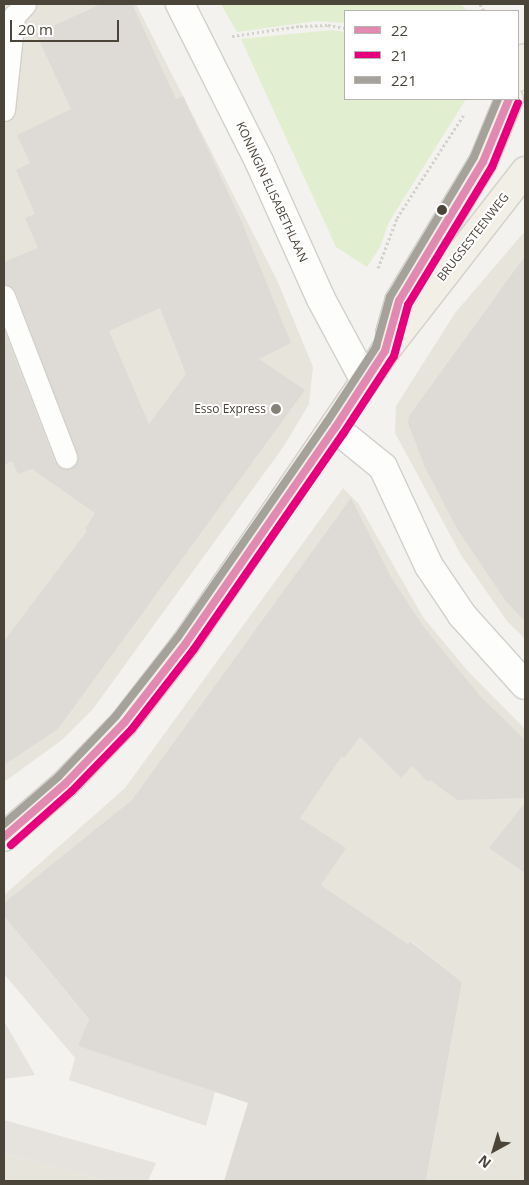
<!DOCTYPE html>
<style>
body{margin:0}
#map{position:relative;width:529px;height:1185px;overflow:hidden;background:#f4f2ee;font-family:"Open Sans",sans-serif}
div>[style]{position:absolute}
.residential>*{inset:0;background:#e7e4dc}
.green>*{inset:0;background:#e1eecf}
.parking>*{inset:0;background:#e6e3df}
.building>*{inset:0;background:#dedbd6}
.path>*{height:3px;margin-top:-1.5px;transform-origin:0;background:repeating-linear-gradient(90deg,#d3d2cc 0 2.5px,transparent 0 5px)}
.roads{filter:drop-shadow(1px 0 #d2d0cb) drop-shadow(-1px 0 #d2d0cb) drop-shadow(0 1px #d2d0cb) drop-shadow(0 -1px #d2d0cb)}
.lane>*{height:21px;margin:-10.5px;padding:0 10.5px;transform-origin:10.5px;border-radius:10.5px;background:#fdfdfc}
.street>*{height:28px;margin:-14px;padding:0 14px;transform-origin:14px;border-radius:14px;background:#fdfdfc}
.primary>*{height:28px;margin:-14px;padding:0 14px;transform-origin:14px;border-radius:14px;background:#f2efe6}
.bus-1>*{height:8px;margin:-4px;padding:0 4px;transform-origin:4px;border-radius:4px;background:#e189b0}
.bus-2>*{height:8px;margin:-4px;padding:0 4px;transform-origin:4px;border-radius:4px;background:#e6007e}
.bus-3>*{height:8px;margin:-4px;padding:0 4px;transform-origin:4px;border-radius:4px;background:#a5a29c}
.dots>*{width:14px;height:14px;translate:-50% -50%;box-sizing:border-box;border:2px solid #fff;border-radius:50%}
span{translate:-50% -50%;white-space:nowrap;text-align:center;line-height:1.15;-webkit-text-stroke:4px #fff;paint-order:stroke}
.street-label{font-size:12px;color:#4b4439}
.poi-label{font-size:12px;color:#4b4439}
.right{translate:-100% -50%;text-align:right}
.frame{position:absolute;inset:0;border:5px solid #4b4439;pointer-events:none}
.legend{position:absolute;left:344px;top:10px;width:175px;height:90px;box-sizing:border-box;background:#fff;border:1px solid #b7b4b0;margin:0;padding:6px 9px;list-style:none;font-size:15px;color:#4b4439}
.legend li{display:flex;align-items:center;gap:10px;height:25px}
.legend b{width:25px;border:1px solid #b7b4b0}
.north{position:absolute;left:469px;top:1125px;width:50px;height:50px;-webkit-text-stroke:4px #fff;paint-order:stroke;rotate:219deg;font-size:14px;font-weight:700;line-height:20px;text-align:center;color:#4b4439}
.north::after{content:'';display:block;margin:auto;width:18px;height:22px;background:#4b4439;clip-path:polygon(50% 0,100% 100%,50% 72%,0 100%)}
.scale{position:absolute;left:10px;top:20px;width:109px;height:22px;box-sizing:border-box;border:2px solid #4b4439;border-top:0;padding-left:6px;font-size:15px;line-height:18px;white-space:nowrap;color:#4b4439;-webkit-text-stroke:4px #fff;paint-order:stroke}
</style>
<div id="map">
<div class="residential">
<div style="clip-path:polygon(4px 4px,136px 4px,277px 280px,313px 367px,309px 404px,284px 446px,93px 709px,62px 740px,4px 782px)"></div>
<div style="clip-path:polygon(525px 231px,525px 639px,507px 621px,461px 555px,395px 433px,396px 406px,455px 313px)"></div>
<div style="clip-path:polygon(343px 488px,358px 503px,423px 617px,466px 669px,525px 729px,525px 1181px,426px 1181px,462px 982px,411px 941px,408px 944px,324px 887px,144px 967px,84px 1014px,4px 916px,4px 895px,125px 788px)"></div>
<div style="clip-path:polygon(4px 1153px,108px 1181px,4px 1181px)"></div>
</div>
<div class="green">
<div style="clip-path:polygon(221px 4px,461px 4px,467px 11px,345px 11px,345px 23px,317px 21px,237px 32px)"></div>
<div style="clip-path:polygon(332px 30px,345px 32px,345px 99px,466px 99px,389px 222px,380px 247px,367px 267px,336px 247px,241px 39px)"></div>
</div>
<div class="parking">
<div style="clip-path:polygon(4px 916px,84px 1014px,93px 1007px,79px 1046px,215px 1092px,206px 1126px,69px 1080px,75px 1058px,4px 974px)"></div>
<div style="clip-path:polygon(4px 1021px,35px 1075px,4px 1079px)"></div>
<div style="clip-path:polygon(4px 1120px,156px 1163px,148px 1181px,108px 1181px,4px 1153px)"></div>
</div>
<div class="building">
<div style="clip-path:polygon(evenodd,101px 4px,132px 4px,176px 99px,183px 96px,241px 220px,291px 343px,259px 359px,305px 390px,58px 729px,4px 765px,4px 641px,87px 531px,85px 529px,95px 513px,32px 469px,18px 474px,12px 461px,4px 465px,4px 330px,55px 462px,64px 469px,70px 469px,78px 458px,16px 292px,4px 284px,4px 262px,38px 248px,25px 218px,35px 214px,16px 170px,30px 163px,17px 135px,71px 109px,36px 34px,101px 4px,160px 308px,186px 374px,149px 424px,109px 331px,160px 308px)"></div>
<div style="clip-path:polygon(525px 256px,525px 622px,505px 600px,456px 527px,425px 467px,408px 423px,409px 416px)"></div>
<div style="clip-path:polygon(351px 498px,391px 577px,423px 626px,480px 696px,525px 740px,525px 798px,457px 800px,430px 780px,428px 782px,412px 766px,401px 778px,360px 737px,344px 758px,342px 756px,300px 818px,346px 848px,321px 885px,408px 944px,410px 941px,462px 982px,426px 1181px,224px 1181px,248px 1103px,78px 1046px,89px 1019px,4px 916px,4px 903px,132px 800px)"></div>
<div style="clip-path:polygon(525px 803px,525px 873px,489px 848px)"></div>
</div>
<div class="path">
<div style="left:480px;top:4px;width:8px;rotate:60deg"></div>
<div style="left:232px;top:36px;width:69px;rotate:-8.4deg"></div>
<div style="left:300px;top:26px;width:28px;rotate:-2deg"></div>
<div style="left:328px;top:25px;width:17px;rotate:10deg"></div>
<div style="left:378px;top:268px;width:53px;rotate:-69.2deg"></div>
<div style="left:397px;top:218px;width:125px;rotate:-57.1deg"></div>
</div>
<div class="roads">
<div class="lane">
<div style="left:4px;top:110px;width:95px;rotate:-83.9deg"></div>
<div style="left:14px;top:16px;width:16px;rotate:-47deg"></div>
<div style="left:4px;top:296px;width:173px;rotate:68.9deg"></div>
</div>
<div class="street">
<div style="left:180px;top:4px;width:176px;rotate:63.3deg"></div>
<div style="left:259px;top:161px;width:151px;rotate:65.8deg"></div>
<div style="left:321px;top:299px;width:93px;rotate:61.8deg"></div>
<div style="left:335px;top:428px;width:62px;rotate:39.1deg"></div>
<div style="left:383px;top:467px;width:109px;rotate:65.1deg"></div>
<div style="left:429px;top:566px;width:59px;rotate:56deg"></div>
<div style="left:462px;top:615px;width:94px;rotate:48deg"></div>
</div>
<div class="primary">
<div style="left:518px;top:77px;width:20px;rotate:-70deg"></div>
<div style="left:390px;top:333px;width:33px;rotate:-74deg"></div>
<div style="left:399px;top:301px;width:162px;rotate:-58.9deg"></div>
<div style="left:483px;top:162px;width:68px;rotate:-67.6deg"></div>
<div style="left:4px;top:837px;width:81px;rotate:-41deg"></div>
<div style="left:65px;top:784px;width:85px;rotate:-46deg"></div>
<div style="left:124px;top:723px;width:101px;rotate:-52.2deg"></div>
<div style="left:186px;top:643px;width:353px;rotate:-55.7deg"></div>
<div style="left:385px;top:351px;width:228px;rotate:-52.1deg"></div>
</div>
</div>
<div class="bus-1">
<div style="left:4px;top:837px;width:81px;rotate:-41deg"></div>
<div style="left:65px;top:784px;width:85px;rotate:-46deg"></div>
<div style="left:124px;top:723px;width:101px;rotate:-52.2deg"></div>
<div style="left:186px;top:643px;width:262px;rotate:-55.3deg"></div>
<div style="left:335px;top:428px;width:92px;rotate:-57deg"></div>
<div style="left:385px;top:351px;width:52px;rotate:-74.4deg"></div>
<div style="left:399px;top:301px;width:162px;rotate:-58.9deg"></div>
<div style="left:483px;top:162px;width:68px;rotate:-67.6deg"></div>
</div>
<div class="bus-2">
<div style="left:11px;top:845px;width:81px;rotate:-41.5deg"></div>
<div style="left:72px;top:791px;width:86px;rotate:-45.9deg"></div>
<div style="left:132px;top:729px;width:101px;rotate:-52.2deg"></div>
<div style="left:194px;top:649px;width:262px;rotate:-55.3deg"></div>
<div style="left:343px;top:434px;width:93px;rotate:-56.8deg"></div>
<div style="left:394px;top:356px;width:53px;rotate:-74.6deg"></div>
<div style="left:408px;top:305px;width:162px;rotate:-58.7deg"></div>
<div style="left:492px;top:167px;width:69px;rotate:-67.9deg"></div>
</div>
<div class="bus-3">
<div style="left:4px;top:824px;width:72px;rotate:-41deg"></div>
<div style="left:58px;top:777px;width:84px;rotate:-46.4deg"></div>
<div style="left:116px;top:716px;width:100px;rotate:-51.9deg"></div>
<div style="left:178px;top:637px;width:262px;rotate:-55.3deg"></div>
<div style="left:327px;top:422px;width:90px;rotate:-56.8deg"></div>
<div style="left:376px;top:347px;width:52px;rotate:-74.4deg"></div>
<div style="left:390px;top:297px;width:163px;rotate:-59deg"></div>
<div style="left:474px;top:157px;width:63px;rotate:-67.5deg"></div>
</div>
<div class="dots">
<div style="left:442px;top:210px;background:#4b4439"></div>
<div style="left:276px;top:409px;background:#868178"></div>
</div>
<div class="street-label">
<span style="left:272px;top:192px;rotate:65deg">KONINGIN ELISABETHLAAN</span>
<span style="left:473px;top:237px;rotate:-52deg">BRUGSESTEENWEG</span>
</div>
<div class="poi-label">
<span class="right" style="left:266px;top:409px">Esso Express</span>
</div>
<div class="frame"></div>
<ul class="legend">
<li><b style="height:6px;background:#e189b0"></b>22</li>
<li><b style="height:6px;background:#e6007e"></b>21</li>
<li><b style="height:6px;background:#a5a29c"></b>221</li>
</ul>
<div class="north">N</div>
<div class="scale">20 m</div>
</div>
